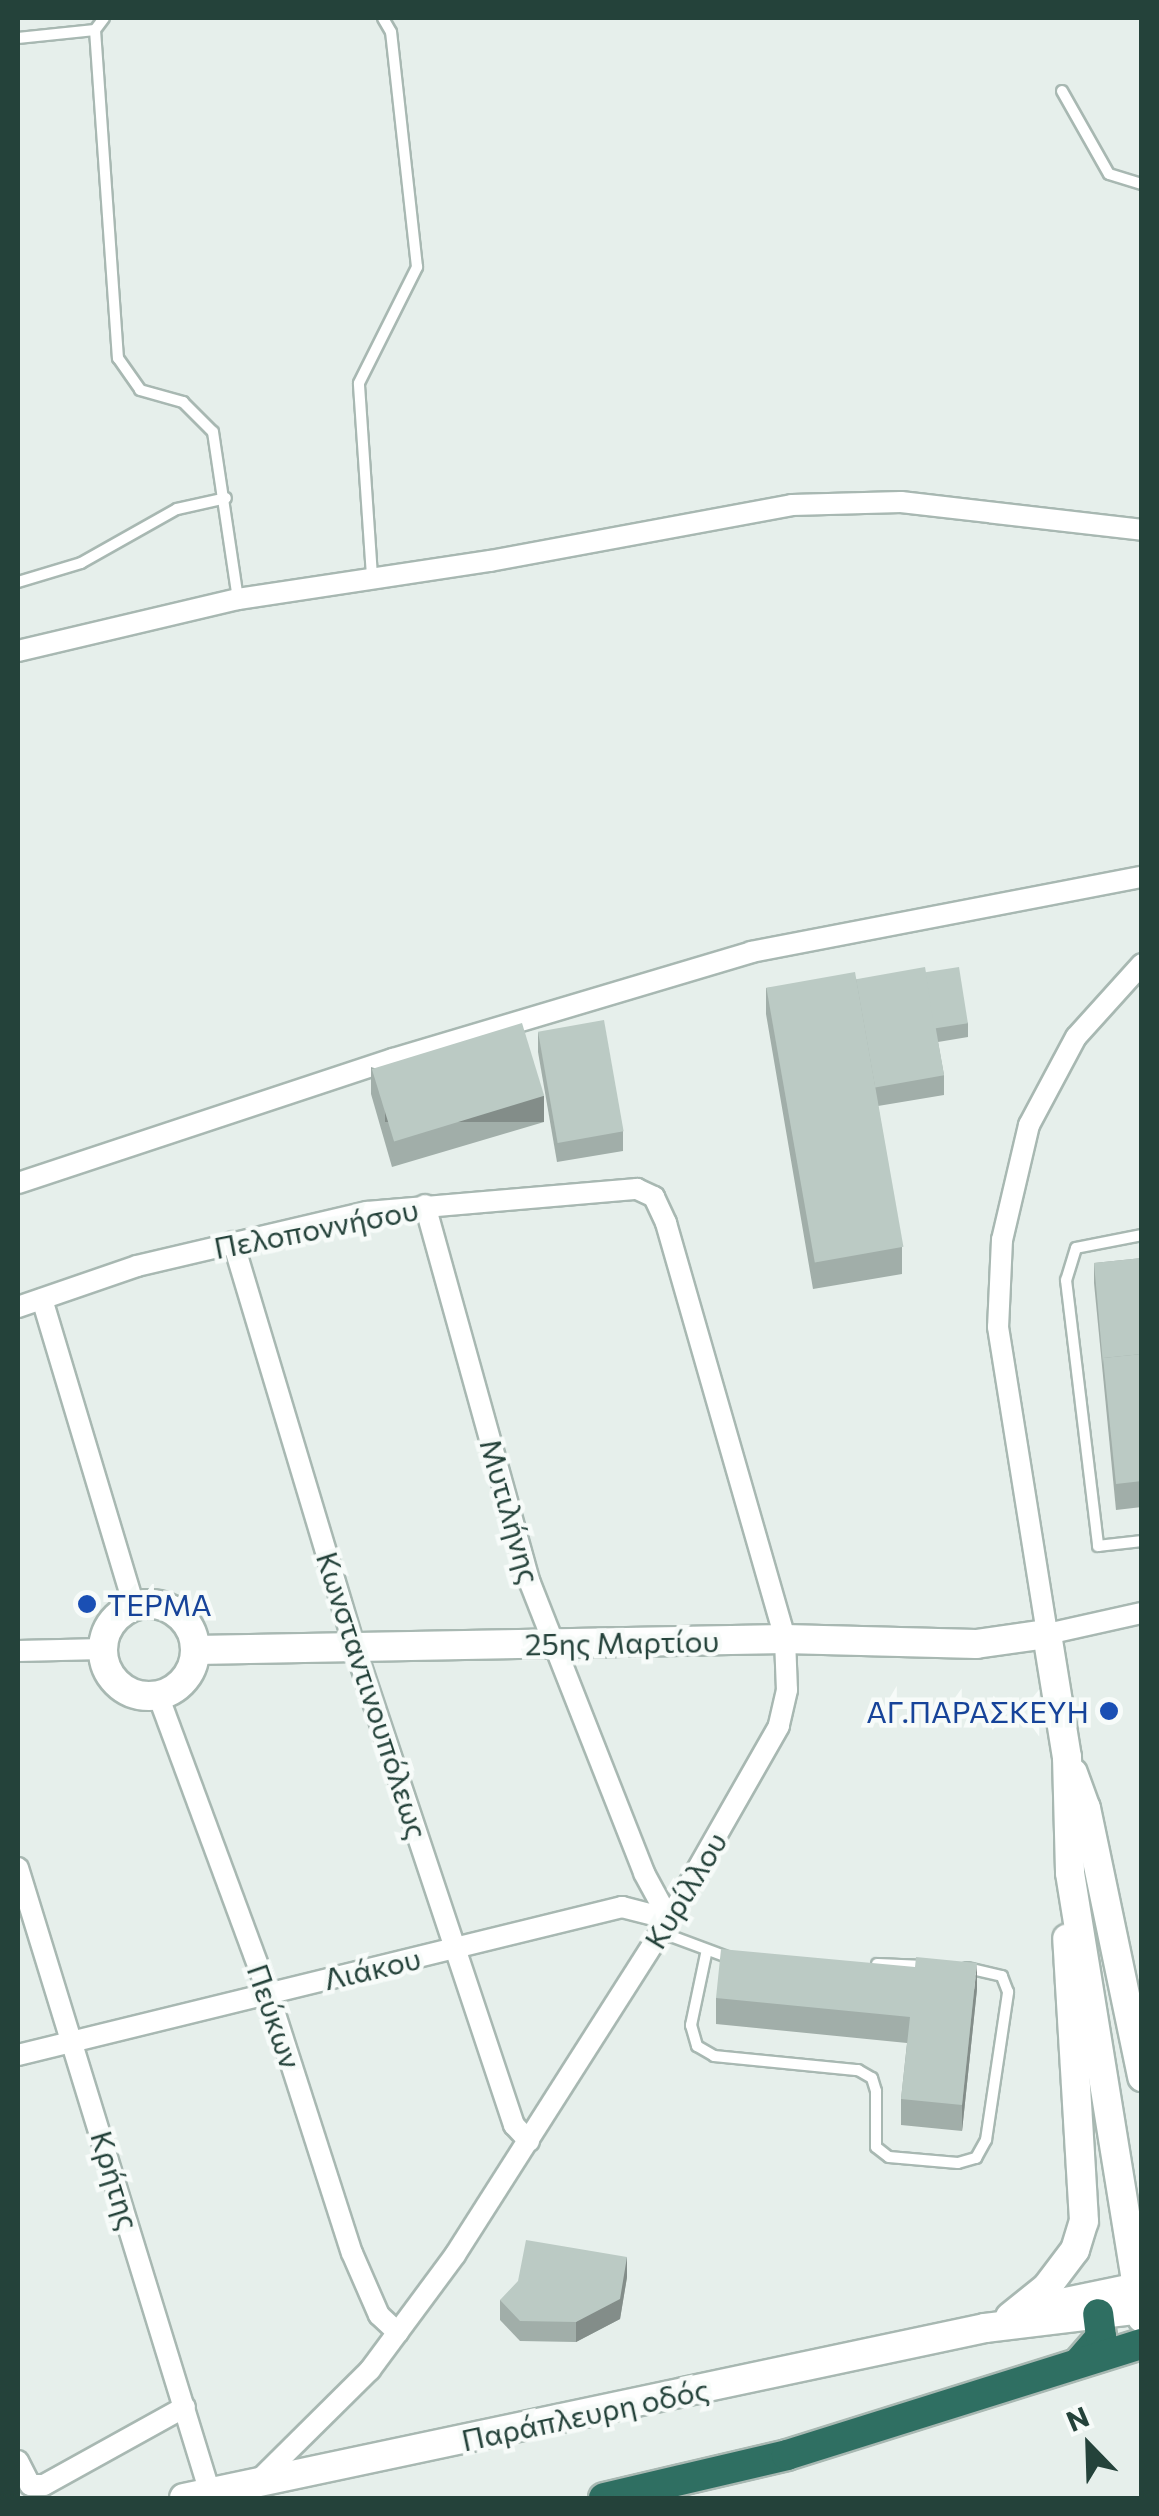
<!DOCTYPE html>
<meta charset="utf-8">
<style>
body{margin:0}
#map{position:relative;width:1159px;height:2516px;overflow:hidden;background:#e6efeb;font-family:Commissioner,sans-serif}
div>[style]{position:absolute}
.roads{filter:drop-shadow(2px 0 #a8b8b2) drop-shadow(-2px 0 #a8b8b2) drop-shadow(0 2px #a8b8b2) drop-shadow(0 -2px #a8b8b2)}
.lane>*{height:10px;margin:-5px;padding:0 5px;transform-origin:5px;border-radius:5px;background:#fff}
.street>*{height:20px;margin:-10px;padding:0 10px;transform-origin:10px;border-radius:10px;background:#fff}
.secondary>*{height:28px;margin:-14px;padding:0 14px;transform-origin:14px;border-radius:14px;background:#fff}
.secondary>.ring{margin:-14px;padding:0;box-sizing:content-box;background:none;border:28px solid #fff;border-radius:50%}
.highway>*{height:30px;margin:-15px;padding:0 15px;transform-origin:15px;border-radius:15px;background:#2f6f62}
.wall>*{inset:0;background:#a1aea9}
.shaded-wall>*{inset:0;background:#838d89;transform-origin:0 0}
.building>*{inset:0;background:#bbcac4;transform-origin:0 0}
.dots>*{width:28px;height:28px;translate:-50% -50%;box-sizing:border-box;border:5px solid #f7fbf9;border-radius:50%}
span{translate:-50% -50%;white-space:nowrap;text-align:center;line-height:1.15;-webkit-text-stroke:9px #f7fbf9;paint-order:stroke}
.street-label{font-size:30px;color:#24423a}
.transit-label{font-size:30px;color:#164399}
.left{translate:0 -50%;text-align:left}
.right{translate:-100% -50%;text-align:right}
.frame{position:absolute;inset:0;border:20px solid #24423a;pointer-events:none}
.north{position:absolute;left:1039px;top:2396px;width:100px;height:100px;-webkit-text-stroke:8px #f7fbf9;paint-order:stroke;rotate:337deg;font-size:28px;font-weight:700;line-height:40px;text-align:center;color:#24423a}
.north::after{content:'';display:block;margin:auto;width:35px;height:45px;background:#24423a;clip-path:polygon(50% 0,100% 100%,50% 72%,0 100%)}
</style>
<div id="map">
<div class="roads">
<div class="lane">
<div style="left:104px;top:18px;width:15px;rotate:127deg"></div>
<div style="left:95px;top:30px;width:329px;rotate:86deg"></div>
<div style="left:118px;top:358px;width:39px;rotate:55deg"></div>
<div style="left:140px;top:390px;width:45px;rotate:15.6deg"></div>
<div style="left:183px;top:402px;width:42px;rotate:45deg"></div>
<div style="left:213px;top:432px;width:169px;rotate:81.5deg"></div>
<div style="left:18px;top:38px;width:77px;rotate:-5.9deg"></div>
<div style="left:1062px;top:91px;width:95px;rotate:60.5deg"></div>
<div style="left:1109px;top:174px;width:34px;rotate:17deg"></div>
<div style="left:372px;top:576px;width:193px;rotate:-93.9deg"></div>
<div style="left:359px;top:383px;width:130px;rotate:-63.4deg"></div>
<div style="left:417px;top:267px;width:236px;rotate:-96.3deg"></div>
<div style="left:391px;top:32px;width:16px;rotate:-120deg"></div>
<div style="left:18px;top:582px;width:66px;rotate:-16.8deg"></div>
<div style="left:81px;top:563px;width:110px;rotate:-29.4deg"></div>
<div style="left:177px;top:509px;width:50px;rotate:-12.7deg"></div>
<div style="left:1142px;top:1235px;width:67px;rotate:168.9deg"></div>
<div style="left:1076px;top:1248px;width:34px;rotate:107deg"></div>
<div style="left:1066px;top:1280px;width:268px;rotate:83.1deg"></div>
<div style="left:1098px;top:1546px;width:44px;rotate:-6.5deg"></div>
<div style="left:660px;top:1932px;width:75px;rotate:20.4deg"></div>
<div style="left:706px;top:1954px;width:73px;rotate:101.9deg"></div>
<div style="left:691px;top:2025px;width:22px;rotate:74deg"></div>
<div style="left:697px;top:2046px;width:20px;rotate:30deg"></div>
<div style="left:714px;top:2056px;width:145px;rotate:5.6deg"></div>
<div style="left:858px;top:2070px;width:16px;rotate:30deg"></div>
<div style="left:872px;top:2078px;width:14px;rotate:73deg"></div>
<div style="left:876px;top:2091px;width:56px;rotate:90deg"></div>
<div style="left:876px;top:2147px;width:16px;rotate:38deg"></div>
<div style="left:889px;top:2157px;width:69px;rotate:5deg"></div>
<div style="left:958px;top:2163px;width:19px;rotate:-16deg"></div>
<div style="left:976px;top:2158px;width:21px;rotate:-61deg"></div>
<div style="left:986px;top:2140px;width:150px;rotate:-81.5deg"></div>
<div style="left:1008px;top:1992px;width:17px;rotate:-111deg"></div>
<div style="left:1002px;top:1976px;width:36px;rotate:-167deg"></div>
<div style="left:877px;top:1964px;width:48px;rotate:2.4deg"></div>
</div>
<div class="street">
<div style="left:18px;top:651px;width:226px;rotate:-13.3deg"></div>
<div style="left:238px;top:599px;width:255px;rotate:-8.6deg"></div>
<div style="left:490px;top:561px;width:307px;rotate:-10.5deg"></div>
<div style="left:792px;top:505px;width:109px;rotate:-1.6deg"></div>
<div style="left:901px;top:502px;width:243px;rotate:6.6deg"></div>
<div style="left:1142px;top:964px;width:98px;rotate:132.1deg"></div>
<div style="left:1076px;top:1037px;width:100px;rotate:118.1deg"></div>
<div style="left:1029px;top:1125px;width:118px;rotate:103.2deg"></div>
<div style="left:1002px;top:1240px;width:87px;rotate:92.6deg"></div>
<div style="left:998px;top:1327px;width:311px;rotate:80.9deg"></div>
<div style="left:1047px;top:1634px;width:97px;rotate:-12.5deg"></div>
<div style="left:18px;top:1183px;width:395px;rotate:-18.3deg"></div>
<div style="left:393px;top:1059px;width:374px;rotate:-16.6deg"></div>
<div style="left:751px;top:952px;width:398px;rotate:-10.9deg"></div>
<div style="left:425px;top:1205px;width:392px;rotate:74.5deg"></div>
<div style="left:530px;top:1583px;width:312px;rotate:68.5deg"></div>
<div style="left:644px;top:1873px;width:52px;rotate:61.5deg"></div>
<div style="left:233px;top:1242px;width:424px;rotate:73.3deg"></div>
<div style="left:355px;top:1648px;width:503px;rotate:71.57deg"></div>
<div style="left:514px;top:2125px;width:22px;rotate:47deg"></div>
<div style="left:42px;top:1299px;width:320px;rotate:73.3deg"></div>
<div style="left:18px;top:1307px;width:126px;rotate:-19deg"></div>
<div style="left:137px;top:1266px;width:236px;rotate:-13.2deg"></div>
<div style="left:367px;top:1212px;width:271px;rotate:-4.9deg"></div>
<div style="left:637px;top:1189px;width:19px;rotate:25deg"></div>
<div style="left:654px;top:1197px;width:29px;rotate:65deg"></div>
<div style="left:666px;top:1223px;width:433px;rotate:74deg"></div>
<div style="left:785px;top:1639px;width:51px;rotate:87.8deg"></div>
<div style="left:787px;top:1690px;width:37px;rotate:103deg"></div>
<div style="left:779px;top:1726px;width:222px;rotate:119.7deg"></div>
<div style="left:669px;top:1919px;width:398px;rotate:122.5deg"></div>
<div style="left:455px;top:2255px;width:143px;rotate:126.5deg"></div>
<div style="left:370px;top:2370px;width:162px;rotate:135.3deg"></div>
<div style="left:18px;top:1651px;width:85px;rotate:-1.3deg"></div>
<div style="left:158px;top:1695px;width:317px;rotate:69.7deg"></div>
<div style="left:268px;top:1992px;width:274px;rotate:72.2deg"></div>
<div style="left:352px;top:2253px;width:68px;rotate:66.5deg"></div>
<div style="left:379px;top:2315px;width:26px;rotate:43deg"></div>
<div style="left:18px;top:1868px;width:654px;rotate:72.92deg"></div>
<div style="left:18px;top:2055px;width:622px;rotate:-13.77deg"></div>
<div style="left:622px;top:1907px;width:49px;rotate:14.3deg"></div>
<div style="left:18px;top:2461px;width:27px;rotate:63deg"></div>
<div style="left:30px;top:2485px;width:14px"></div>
<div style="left:44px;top:2485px;width:161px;rotate:-29deg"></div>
</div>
<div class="secondary">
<div class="ring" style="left:103px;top:1604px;width:64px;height:64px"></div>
<div style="left:196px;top:1650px;width:589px;rotate:-1.07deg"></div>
<div style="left:785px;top:1639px;width:191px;rotate:1.5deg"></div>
<div style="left:976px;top:1644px;width:72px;rotate:-8deg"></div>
<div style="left:1047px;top:1634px;width:125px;rotate:80.8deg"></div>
<div style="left:1067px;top:1757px;width:116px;rotate:88.5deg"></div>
<div style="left:1070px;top:1873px;width:451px;rotate:80.8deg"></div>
<div style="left:1073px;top:1773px;width:37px;rotate:70deg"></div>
<div style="left:1086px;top:1808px;width:275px;rotate:78.2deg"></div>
<div style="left:1037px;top:2308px;width:107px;rotate:-11.8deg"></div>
<div style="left:1010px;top:2317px;width:48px;rotate:-39deg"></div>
<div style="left:1047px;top:2287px;width:46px;rotate:-52.9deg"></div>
<div style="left:1075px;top:2250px;width:30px;rotate:-73deg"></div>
<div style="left:1084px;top:2221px;width:283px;rotate:-93.4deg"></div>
<div style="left:184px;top:2498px;width:819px;rotate:-11.98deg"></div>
<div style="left:985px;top:2328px;width:158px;rotate:-6.9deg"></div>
</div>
<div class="highway">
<div style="left:1080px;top:2361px;width:32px;rotate:-49deg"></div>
<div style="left:1101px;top:2337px;width:23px;rotate:-97deg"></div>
<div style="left:604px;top:2498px;width:188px;rotate:-13.2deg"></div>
<div style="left:787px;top:2455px;width:372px;rotate:-17.4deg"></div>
</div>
</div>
<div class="wall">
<div style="clip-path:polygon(926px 973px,968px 1023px,968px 1037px,938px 1042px,944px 1075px,944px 1095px,878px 1106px,902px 1247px,902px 1274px,813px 1289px,766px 1014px,766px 988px)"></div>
<div style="clip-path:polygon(538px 1032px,623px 1131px,623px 1151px,557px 1162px,538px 1052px)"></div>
<div style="clip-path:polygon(371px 1067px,544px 1122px,392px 1167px,371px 1094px)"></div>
<div style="clip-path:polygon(1142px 1258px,1142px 1507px,1116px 1510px,1094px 1283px,1094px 1263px)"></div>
<div style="clip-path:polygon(977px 1989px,962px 2131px,901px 2125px,901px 2099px,907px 2043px,716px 2024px,716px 1998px)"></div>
<div style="clip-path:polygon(627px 2277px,620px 2319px,576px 2342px,520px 2341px,500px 2320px,500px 2300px)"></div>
</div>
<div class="shaded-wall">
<div style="left:544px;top:1096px;width:26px;height:159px;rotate:90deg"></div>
<div style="clip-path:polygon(977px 1963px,977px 1989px,962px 2131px,962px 2105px)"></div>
<div style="clip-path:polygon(627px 2257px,627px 2277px,620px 2319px,576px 2342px,576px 2322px)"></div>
</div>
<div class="building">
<div style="left:925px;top:967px;width:110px;height:70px;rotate:80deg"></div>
<div style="left:959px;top:967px;width:57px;height:34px;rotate:81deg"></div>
<div style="left:855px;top:972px;width:279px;height:90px;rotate:80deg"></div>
<div style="left:604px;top:1020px;width:113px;height:67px;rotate:80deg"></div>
<div style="left:522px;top:1023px;width:76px;height:157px;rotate:73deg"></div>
<div style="clip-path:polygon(1142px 1258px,1142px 1354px,1103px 1358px,1103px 1364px,1094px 1263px)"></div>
<div style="clip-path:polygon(1142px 1354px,1142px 1481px,1116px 1484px,1103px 1358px)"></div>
<div style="clip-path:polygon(721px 1949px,915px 1967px,916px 1957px,977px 1963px,962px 2105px,901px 2099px,910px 2017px,716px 1998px)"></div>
<div style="clip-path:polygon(526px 2240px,627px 2257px,620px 2299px,576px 2322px,520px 2321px,500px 2300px,518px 2281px)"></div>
</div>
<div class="dots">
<div style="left:87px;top:1604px;background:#1a4fb4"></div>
<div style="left:1109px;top:1711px;background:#1a4fb4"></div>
</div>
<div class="street-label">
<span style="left:316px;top:1228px;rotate:-11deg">Πελοποννήσου</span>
<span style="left:511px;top:1511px;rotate:74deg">Μυτιλήνης</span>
<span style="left:622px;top:1642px;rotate:-1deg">25ης Μαρτίου</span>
<span style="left:373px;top:1695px;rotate:72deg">Κωνσταντινουπόλεως</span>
<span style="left:685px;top:1890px;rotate:-59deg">Κυρίλλου</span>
<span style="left:372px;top:1968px;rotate:-13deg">Λιάκου</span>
<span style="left:275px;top:2016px;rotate:71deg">Πεύκων</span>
<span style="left:116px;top:2180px;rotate:73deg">Κρήτης</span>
<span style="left:585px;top:2414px;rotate:-12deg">Παράπλευρη οδός</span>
</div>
<div class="transit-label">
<span class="left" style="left:107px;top:1604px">ΤΕΡΜΑ</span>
<span class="right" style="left:1089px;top:1711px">ΑΓ.ΠΑΡΑΣΚΕΥΗ</span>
</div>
<div class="frame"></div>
<div class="north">N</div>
</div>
